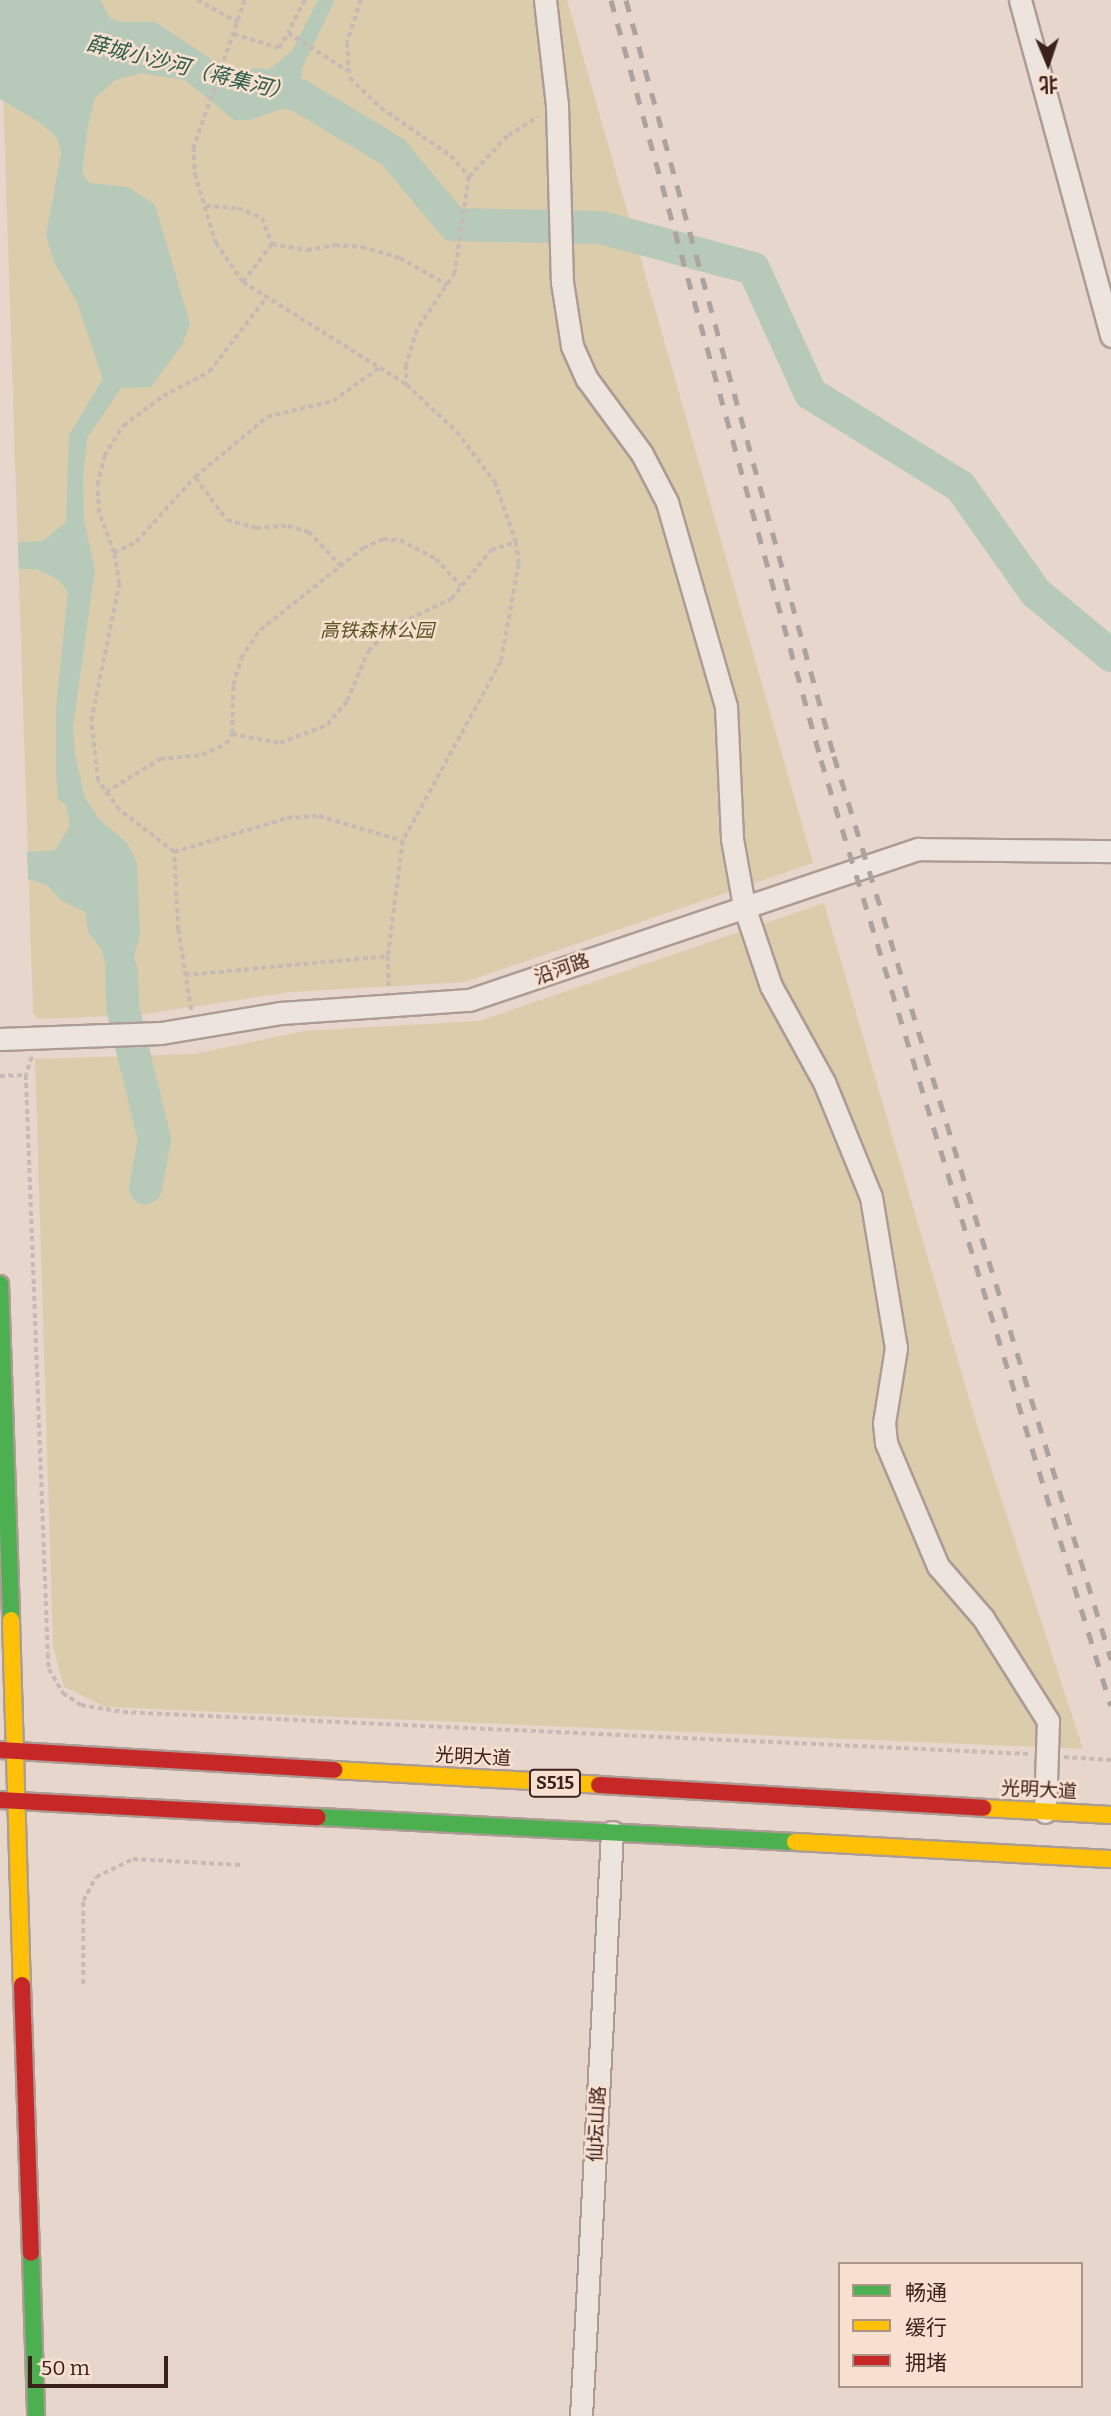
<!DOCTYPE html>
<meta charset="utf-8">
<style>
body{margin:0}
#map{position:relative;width:1111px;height:2416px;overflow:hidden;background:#e7d6cb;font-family:Bitter,"Noto Sans SC",serif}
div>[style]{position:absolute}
.green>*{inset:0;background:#dbccac}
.water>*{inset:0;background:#b7c9b8}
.river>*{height:33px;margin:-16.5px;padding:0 16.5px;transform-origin:16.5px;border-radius:16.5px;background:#b7c9b8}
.path>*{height:3.5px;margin-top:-1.75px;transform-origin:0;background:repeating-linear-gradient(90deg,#c7bab5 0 5px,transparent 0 8.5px)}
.roads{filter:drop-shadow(2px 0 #ac9c95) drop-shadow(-2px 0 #ac9c95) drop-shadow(0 2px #ac9c95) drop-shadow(0 -2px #ac9c95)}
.street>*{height:21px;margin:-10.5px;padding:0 10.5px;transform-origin:10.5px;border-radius:10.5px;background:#eee4de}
.fast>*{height:16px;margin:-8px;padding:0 8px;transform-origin:8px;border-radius:8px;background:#4caf50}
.slow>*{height:16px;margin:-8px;padding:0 8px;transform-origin:8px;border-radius:8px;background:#ffc107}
.jam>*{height:16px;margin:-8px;padding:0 8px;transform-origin:8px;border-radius:8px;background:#c62828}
.rail>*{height:5px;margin-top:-2.5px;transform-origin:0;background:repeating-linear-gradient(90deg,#ada39e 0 12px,transparent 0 24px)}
span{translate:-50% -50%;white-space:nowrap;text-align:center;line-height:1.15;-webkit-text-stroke:5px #f8e0d0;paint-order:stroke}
.shield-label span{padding:2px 5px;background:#f8e0d0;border:2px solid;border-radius:5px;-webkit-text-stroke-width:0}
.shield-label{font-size:18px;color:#3b211c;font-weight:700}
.park-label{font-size:19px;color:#595521;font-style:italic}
.street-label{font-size:19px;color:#3b211c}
.water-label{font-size:21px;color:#2a5c49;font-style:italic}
.legend{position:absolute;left:838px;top:2262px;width:245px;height:126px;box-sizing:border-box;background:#f8e0d0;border:2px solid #ac9488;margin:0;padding:9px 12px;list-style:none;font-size:21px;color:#3b211c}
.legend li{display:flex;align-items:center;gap:14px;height:35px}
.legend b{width:35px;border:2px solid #ac9488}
.north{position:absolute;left:1013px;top:28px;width:70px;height:70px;-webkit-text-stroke:5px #f8e0d0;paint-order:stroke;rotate:178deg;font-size:19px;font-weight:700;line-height:28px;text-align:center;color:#3b211c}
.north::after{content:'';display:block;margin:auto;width:24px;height:32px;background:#3b211c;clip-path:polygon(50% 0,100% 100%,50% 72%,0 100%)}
.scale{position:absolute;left:28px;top:2356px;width:140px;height:32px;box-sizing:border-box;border:4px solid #3b211c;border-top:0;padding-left:9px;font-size:21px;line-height:24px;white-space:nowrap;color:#3b211c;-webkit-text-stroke:5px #f8e0d0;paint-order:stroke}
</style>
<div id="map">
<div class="green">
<div style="clip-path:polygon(0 0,567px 0,813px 863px,465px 982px,290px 992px,138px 1015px,38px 1019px,33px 1013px)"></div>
<div style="clip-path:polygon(824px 903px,976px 1422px,1083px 1749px,106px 1707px,64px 1687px,53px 1647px,35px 1059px,194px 1054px,304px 1031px,479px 1021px)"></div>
</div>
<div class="water">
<div style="clip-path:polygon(0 0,100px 0,110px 18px,121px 22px,155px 22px,217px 63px,240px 72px,265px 73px,292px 51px,318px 0,335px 0,302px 68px,299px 95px,292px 106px,249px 120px,234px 120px,185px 80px,141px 73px,115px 80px,95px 98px,88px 126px,82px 173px,89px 183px,128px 187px,155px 205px,190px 324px,182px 345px,151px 387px,121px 388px,87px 438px,83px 476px,84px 521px,95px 569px,73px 727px,75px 754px,85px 798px,99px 819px,127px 843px,137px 863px,140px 936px,134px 956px,138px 1015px,108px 1016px,109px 982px,102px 950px,88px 932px,85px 912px,62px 901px,47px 885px,28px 879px,27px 852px,55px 850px,70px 826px,66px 805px,58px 799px,56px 773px,56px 708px,68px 592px,59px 580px,36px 569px,19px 569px,18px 542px,43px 541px,66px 522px,69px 435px,103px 379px,77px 302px,54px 262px,46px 235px,61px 154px,58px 139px,41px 123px,0 99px)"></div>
</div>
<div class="river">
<div style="left:257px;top:84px;width:43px;rotate:14.7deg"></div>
<div style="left:299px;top:95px;width:110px;rotate:31.2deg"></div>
<div style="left:393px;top:152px;width:94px;rotate:50.2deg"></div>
<div style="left:453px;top:224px;width:147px;rotate:1.2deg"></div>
<div style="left:600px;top:227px;width:158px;rotate:15deg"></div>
<div style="left:753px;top:268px;width:137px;rotate:65.5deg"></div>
<div style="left:810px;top:393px;width:176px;rotate:31.8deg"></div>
<div style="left:960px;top:486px;width:130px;rotate:54.7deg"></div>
<div style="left:1035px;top:592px;width:99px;rotate:39.7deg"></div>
<div style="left:121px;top:970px;width:37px;rotate:88deg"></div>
<div style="left:122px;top:1007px;width:136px;rotate:76.4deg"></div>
<div style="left:154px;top:1139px;width:49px;rotate:100.6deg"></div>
</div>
<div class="path">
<div style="left:197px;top:0;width:47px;rotate:28.2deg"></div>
<div style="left:245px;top:0;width:156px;rotate:109.1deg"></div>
<div style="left:194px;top:147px;width:27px;rotate:88deg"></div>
<div style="left:195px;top:174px;width:72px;rotate:73.1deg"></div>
<div style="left:216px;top:243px;width:47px;rotate:55.3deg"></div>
<div style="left:243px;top:282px;width:194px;rotate:32.1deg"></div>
<div style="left:407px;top:385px;width:69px;rotate:43.2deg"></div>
<div style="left:457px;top:432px;width:63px;rotate:52.8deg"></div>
<div style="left:495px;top:482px;width:64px;rotate:70.7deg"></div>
<div style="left:516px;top:542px;width:22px;rotate:82deg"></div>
<div style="left:519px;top:564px;width:100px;rotate:100.4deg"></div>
<div style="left:501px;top:662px;width:204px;rotate:118.7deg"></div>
<div style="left:403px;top:841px;width:116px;rotate:97.4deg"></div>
<div style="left:388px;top:956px;width:31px;rotate:88deg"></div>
<div style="left:305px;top:0;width:37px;rotate:117deg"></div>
<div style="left:288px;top:33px;width:71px;rotate:32.3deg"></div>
<div style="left:361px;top:0;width:45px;rotate:108deg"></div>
<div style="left:347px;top:43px;width:35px;rotate:85deg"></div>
<div style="left:350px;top:78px;width:43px;rotate:44.1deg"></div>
<div style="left:381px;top:108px;width:85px;rotate:34.4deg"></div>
<div style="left:451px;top:156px;width:28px;rotate:49deg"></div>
<div style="left:469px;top:177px;width:97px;rotate:98.3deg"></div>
<div style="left:455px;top:273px;width:69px;rotate:123.7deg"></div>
<div style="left:417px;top:330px;width:37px;rotate:107deg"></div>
<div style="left:406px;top:365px;width:20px;rotate:87deg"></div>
<div style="left:234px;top:34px;width:47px;rotate:17.3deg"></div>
<div style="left:279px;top:48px;width:17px;rotate:-59deg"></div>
<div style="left:469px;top:177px;width:57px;rotate:-47.1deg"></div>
<div style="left:508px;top:135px;width:35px;rotate:-31deg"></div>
<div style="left:206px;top:206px;width:32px;rotate:4deg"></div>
<div style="left:238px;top:208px;width:26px;rotate:23deg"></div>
<div style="left:262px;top:218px;width:28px;rotate:69deg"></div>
<div style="left:243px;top:282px;width:48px;rotate:-52.7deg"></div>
<div style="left:272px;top:244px;width:36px;rotate:10deg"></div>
<div style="left:307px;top:250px;width:28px;rotate:-10deg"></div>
<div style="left:335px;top:245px;width:27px;rotate:4deg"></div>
<div style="left:362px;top:247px;width:40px;rotate:16deg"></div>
<div style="left:400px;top:258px;width:55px;rotate:29.4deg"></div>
<div style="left:196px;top:478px;width:52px;rotate:53.6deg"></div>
<div style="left:227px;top:520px;width:30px;rotate:15deg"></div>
<div style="left:256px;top:528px;width:32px;rotate:-4deg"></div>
<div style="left:288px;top:526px;width:22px;rotate:16deg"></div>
<div style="left:309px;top:532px;width:47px;rotate:46.7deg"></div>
<div style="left:114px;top:553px;width:25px;rotate:-27deg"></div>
<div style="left:136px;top:542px;width:88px;rotate:-47.8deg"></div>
<div style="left:195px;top:477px;width:94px;rotate:-39.8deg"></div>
<div style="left:267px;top:417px;width:68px;rotate:-13.6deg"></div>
<div style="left:333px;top:401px;width:57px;rotate:-35.7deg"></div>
<div style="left:232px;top:734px;width:49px;rotate:-88.8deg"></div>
<div style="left:233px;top:685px;width:28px;rotate:-73deg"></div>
<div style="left:241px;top:658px;width:34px;rotate:-56deg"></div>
<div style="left:260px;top:630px;width:132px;rotate:-38.5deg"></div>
<div style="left:363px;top:548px;width:22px;rotate:-24deg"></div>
<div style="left:383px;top:539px;width:17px;rotate:3deg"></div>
<div style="left:400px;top:540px;width:41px;rotate:27.8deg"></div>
<div style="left:436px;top:559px;width:37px;rotate:47deg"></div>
<div style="left:106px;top:792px;width:63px;rotate:-31.4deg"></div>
<div style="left:160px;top:759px;width:42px;rotate:-5.4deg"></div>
<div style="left:202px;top:755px;width:26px;rotate:-25deg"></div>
<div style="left:226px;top:744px;width:12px;rotate:-59deg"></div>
<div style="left:232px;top:734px;width:49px;rotate:10.6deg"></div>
<div style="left:280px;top:743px;width:50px;rotate:-21deg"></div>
<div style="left:327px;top:725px;width:31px;rotate:-50deg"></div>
<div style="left:347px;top:701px;width:54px;rotate:-67.2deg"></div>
<div style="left:368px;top:651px;width:36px;rotate:-44deg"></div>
<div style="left:394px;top:626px;width:63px;rotate:-25.3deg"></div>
<div style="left:451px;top:599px;width:63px;rotate:-50.8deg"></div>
<div style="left:491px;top:550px;width:25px;rotate:-18deg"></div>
<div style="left:174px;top:852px;width:69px;rotate:-142.6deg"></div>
<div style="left:119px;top:810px;width:36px;rotate:-126deg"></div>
<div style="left:98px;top:781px;width:60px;rotate:-96.7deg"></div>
<div style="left:91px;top:721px;width:140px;rotate:-78.4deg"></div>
<div style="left:119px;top:584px;width:31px;rotate:-99deg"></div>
<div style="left:114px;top:553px;width:43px;rotate:-110.6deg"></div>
<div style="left:99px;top:513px;width:28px;rotate:-94deg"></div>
<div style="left:97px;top:485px;width:30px;rotate:-76deg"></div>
<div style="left:104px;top:456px;width:36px;rotate:-58deg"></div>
<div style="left:123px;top:426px;width:50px;rotate:-36.9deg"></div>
<div style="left:163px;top:396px;width:52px;rotate:-27.6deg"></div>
<div style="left:209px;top:372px;width:92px;rotate:-52.5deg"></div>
<div style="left:185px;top:975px;width:204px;rotate:-5.3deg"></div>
<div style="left:191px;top:1010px;width:81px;rotate:-99.2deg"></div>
<div style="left:178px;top:930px;width:78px;rotate:-92.9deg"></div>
<div style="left:174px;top:852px;width:118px;rotate:-16.7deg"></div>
<div style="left:287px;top:818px;width:32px;rotate:-4deg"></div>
<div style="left:319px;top:816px;width:88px;rotate:16.6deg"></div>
<div style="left:32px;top:1057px;width:19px;rotate:108deg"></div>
<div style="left:26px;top:1075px;width:579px;rotate:87.82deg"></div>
<div style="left:48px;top:1654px;width:15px;rotate:86deg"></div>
<div style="left:49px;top:1669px;width:28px;rotate:60deg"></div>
<div style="left:63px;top:1693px;width:22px;rotate:34deg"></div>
<div style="left:81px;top:1705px;width:43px;rotate:9.5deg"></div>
<div style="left:123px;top:1712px;width:907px;rotate:2.65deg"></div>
<div style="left:0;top:1076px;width:26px;rotate:-2deg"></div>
<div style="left:1064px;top:1757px;width:47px;rotate:3.7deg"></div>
<div style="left:83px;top:1984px;width:83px;rotate:-90deg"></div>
<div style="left:83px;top:1901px;width:27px;rotate:-62deg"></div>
<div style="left:96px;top:1877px;width:41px;rotate:-25.9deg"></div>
<div style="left:133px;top:1859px;width:108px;rotate:3.2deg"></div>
</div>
<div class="roads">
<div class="street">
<div style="left:545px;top:0;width:106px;rotate:83.5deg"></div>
<div style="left:557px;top:105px;width:177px;rotate:88.4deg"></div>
<div style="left:562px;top:282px;width:65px;rotate:81.1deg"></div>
<div style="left:572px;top:346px;width:36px;rotate:66deg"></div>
<div style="left:587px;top:379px;width:93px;rotate:53.7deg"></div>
<div style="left:642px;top:454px;width:54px;rotate:62.5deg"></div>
<div style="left:667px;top:502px;width:212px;rotate:73.9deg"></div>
<div style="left:726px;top:706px;width:133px;rotate:87.4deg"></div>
<div style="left:732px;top:839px;width:68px;rotate:79.8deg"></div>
<div style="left:744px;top:906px;width:84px;rotate:71.4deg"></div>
<div style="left:771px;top:986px;width:110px;rotate:61.1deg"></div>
<div style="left:824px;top:1082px;width:124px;rotate:67.8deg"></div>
<div style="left:871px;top:1197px;width:153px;rotate:80.6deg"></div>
<div style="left:896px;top:1348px;width:76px;rotate:99.1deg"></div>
<div style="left:884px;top:1423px;width:20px;rotate:84deg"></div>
<div style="left:886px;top:1443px;width:134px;rotate:67.1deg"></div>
<div style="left:938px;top:1566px;width:69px;rotate:49.1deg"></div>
<div style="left:983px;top:1618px;width:122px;rotate:57.7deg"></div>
<div style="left:1048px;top:1721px;width:91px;rotate:91.9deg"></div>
<div style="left:1020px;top:0;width:348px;rotate:74.8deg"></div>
<div style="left:0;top:1039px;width:161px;rotate:-2.1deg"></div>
<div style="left:161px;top:1033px;width:122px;rotate:-9.5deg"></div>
<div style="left:281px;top:1013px;width:188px;rotate:-4deg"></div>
<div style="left:469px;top:1000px;width:474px;rotate:-18.6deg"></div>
<div style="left:918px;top:849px;width:193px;rotate:0.6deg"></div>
<div style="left:581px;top:2416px;width:585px;rotate:-86.96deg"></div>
</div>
<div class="fast">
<div style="left:0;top:1284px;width:336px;rotate:88.1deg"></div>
<div style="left:318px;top:1817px;width:478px;rotate:3deg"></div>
<div style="left:31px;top:2253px;width:163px;rotate:88.2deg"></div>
</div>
<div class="slow">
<div style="left:11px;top:1620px;width:365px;rotate:88.3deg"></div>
<div style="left:334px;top:1770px;width:265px;rotate:3.2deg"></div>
<div style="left:983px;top:1808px;width:128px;rotate:3.1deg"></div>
<div style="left:795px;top:1842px;width:316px;rotate:3.1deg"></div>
</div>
<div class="jam">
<div style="left:0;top:1750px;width:335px;rotate:3.4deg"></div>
<div style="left:599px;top:1785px;width:385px;rotate:3.4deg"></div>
<div style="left:0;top:1800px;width:318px;rotate:3.1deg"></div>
<div style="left:22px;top:1985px;width:268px;rotate:88.1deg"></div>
</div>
</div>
<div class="rail">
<div style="left:611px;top:0;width:788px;rotate:74.55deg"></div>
<div style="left:821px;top:760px;width:989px;rotate:72.96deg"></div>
<div style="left:626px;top:0;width:784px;rotate:74.62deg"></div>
<div style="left:834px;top:756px;width:945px;rotate:72.95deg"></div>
</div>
<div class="shield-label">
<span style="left:555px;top:1783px">S515</span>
</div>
<div class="park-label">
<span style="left:377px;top:631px">高铁森林公园</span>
</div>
<div class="street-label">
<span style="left:562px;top:969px;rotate:-19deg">沿河路</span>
<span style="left:473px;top:1757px;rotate:3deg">光明大道</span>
<span style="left:1039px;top:1790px;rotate:3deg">光明大道</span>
<span style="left:597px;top:2124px;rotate:-87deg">仙坛山路</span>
</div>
<div class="water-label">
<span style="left:189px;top:68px;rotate:14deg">薛城小沙河（蒋集河）</span>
</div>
<ul class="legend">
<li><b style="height:9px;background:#4caf50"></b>畅通</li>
<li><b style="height:9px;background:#ffc107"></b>缓行</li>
<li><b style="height:9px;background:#c62828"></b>拥堵</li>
</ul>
<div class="north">北</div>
<div class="scale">50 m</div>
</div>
